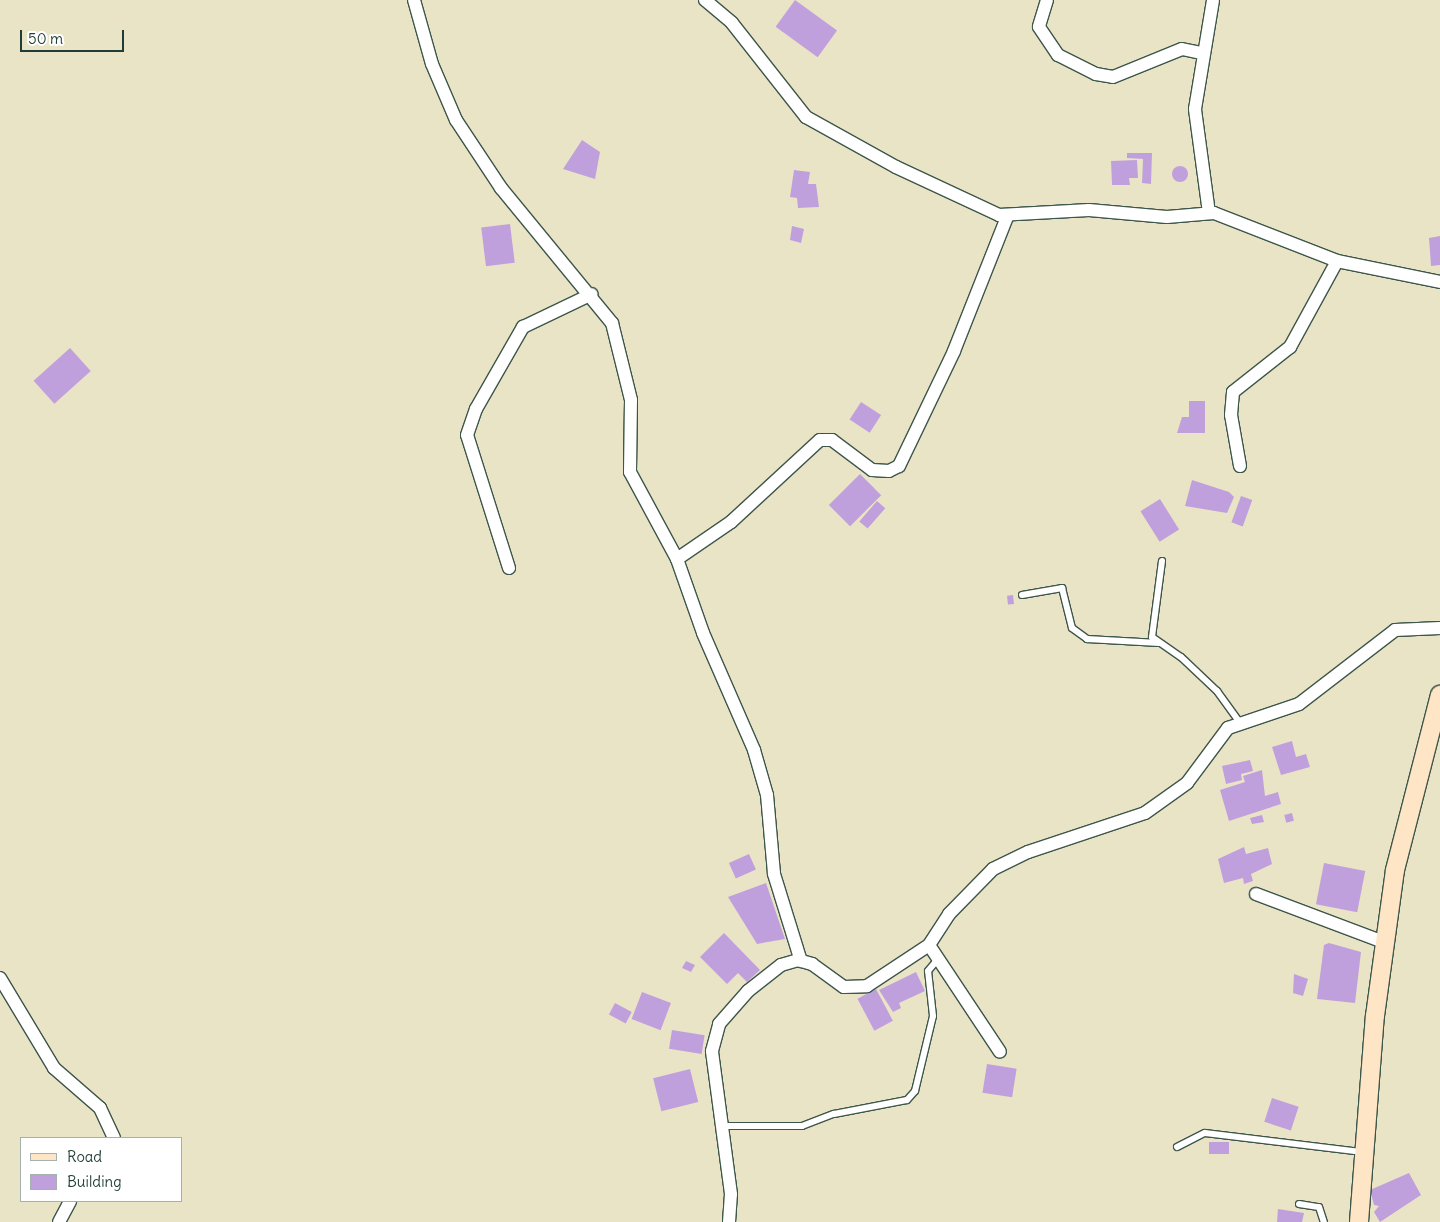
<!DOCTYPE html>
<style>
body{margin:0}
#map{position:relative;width:1440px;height:1222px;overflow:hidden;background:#eae4c6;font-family:Delius,sans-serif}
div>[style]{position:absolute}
.building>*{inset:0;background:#c0a0dc;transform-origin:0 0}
.round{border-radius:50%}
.roads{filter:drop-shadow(1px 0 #3d564a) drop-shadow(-1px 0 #3d564a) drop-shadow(0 1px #3d564a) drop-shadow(0 -1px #3d564a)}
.lane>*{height:6px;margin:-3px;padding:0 3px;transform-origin:3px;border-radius:3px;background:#fff}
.street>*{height:12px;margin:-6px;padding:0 6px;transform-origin:6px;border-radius:6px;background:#fff}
.secondary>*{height:18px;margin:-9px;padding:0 9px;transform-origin:9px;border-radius:9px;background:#fee5c5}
span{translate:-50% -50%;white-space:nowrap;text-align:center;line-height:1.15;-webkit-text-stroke:4.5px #fff;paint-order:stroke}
.legend{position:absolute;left:20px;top:1137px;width:162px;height:65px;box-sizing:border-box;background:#fff;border:1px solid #a5b1ae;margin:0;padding:6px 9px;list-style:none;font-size:15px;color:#1f3d34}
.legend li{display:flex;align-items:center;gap:10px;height:25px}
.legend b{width:25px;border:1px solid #a5b1ae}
.scale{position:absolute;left:20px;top:30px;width:104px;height:22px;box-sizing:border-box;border:2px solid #1f3d34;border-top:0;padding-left:6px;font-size:15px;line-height:18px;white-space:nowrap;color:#1f3d34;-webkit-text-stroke:4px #fff;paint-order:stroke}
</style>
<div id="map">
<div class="building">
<div style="left:795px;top:0;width:52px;height:33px;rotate:36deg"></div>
<div style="clip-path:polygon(582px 140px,600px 152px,595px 179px,563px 169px)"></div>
<div style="clip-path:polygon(1127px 153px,1152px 153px,1151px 184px,1142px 183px,1143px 159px,1127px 158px)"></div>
<div style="clip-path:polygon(1137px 160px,1138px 178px,1129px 178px,1130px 185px,1112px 185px,1111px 161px)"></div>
<div class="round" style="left:1172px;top:166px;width:16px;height:16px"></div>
<div style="clip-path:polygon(794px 170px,810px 172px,808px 184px,816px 184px,819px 207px,798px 208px,797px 198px,790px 197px)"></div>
<div style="left:510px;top:224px;width:39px;height:29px;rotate:83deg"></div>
<div style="clip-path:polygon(792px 226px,804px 229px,801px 243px,790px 240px)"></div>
<div style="clip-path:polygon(1440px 236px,1440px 265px,1431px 266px,1429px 238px)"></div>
<div style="left:70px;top:348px;width:31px;height:49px;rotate:48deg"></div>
<div style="clip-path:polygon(1189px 401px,1205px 401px,1205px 433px,1177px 433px,1182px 417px,1189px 417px)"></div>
<div style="left:861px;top:402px;width:24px;height:21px;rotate:33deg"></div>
<div style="left:860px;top:474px;width:30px;height:44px;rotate:45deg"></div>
<div style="clip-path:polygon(1192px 480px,1229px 492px,1234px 497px,1227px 513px,1185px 506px)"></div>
<div style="left:1241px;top:496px;width:12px;height:28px;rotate:20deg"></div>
<div style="left:1160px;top:499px;width:36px;height:23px;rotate:58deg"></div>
<div style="left:877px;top:501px;width:11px;height:27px;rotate:41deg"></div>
<div style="left:1013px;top:595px;width:9px;height:6px;rotate:84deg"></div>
<div style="clip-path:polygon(1292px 741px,1296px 757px,1306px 754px,1310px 767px,1281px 775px,1272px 747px)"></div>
<div style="clip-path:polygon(1250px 760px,1253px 771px,1241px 774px,1242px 780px,1226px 784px,1222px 766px)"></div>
<div style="clip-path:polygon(1262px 770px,1265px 796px,1278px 792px,1281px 804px,1229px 821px,1220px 790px,1245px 782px,1243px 776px)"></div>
<div style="left:1292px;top:813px;width:8px;height:8px;rotate:76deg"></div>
<div style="clip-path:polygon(1262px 815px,1264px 822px,1252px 824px,1250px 818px)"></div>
<div style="clip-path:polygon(1244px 847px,1246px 854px,1268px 848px,1272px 864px,1251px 874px,1253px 881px,1244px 884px,1243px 878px,1224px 883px,1218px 859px)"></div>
<div style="left:749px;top:854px;width:17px;height:22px;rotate:66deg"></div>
<div style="left:1324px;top:863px;width:42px;height:42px;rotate:11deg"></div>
<div style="clip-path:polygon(766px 883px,785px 939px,757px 944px,728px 897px)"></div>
<div style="clip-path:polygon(724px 933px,760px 970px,747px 982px,738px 973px,727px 984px,700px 957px)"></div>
<div style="clip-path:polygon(1329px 943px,1361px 952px,1355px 1003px,1317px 999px,1324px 945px)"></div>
<div style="clip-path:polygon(686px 961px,695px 965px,691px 972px,682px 968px)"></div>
<div style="clip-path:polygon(916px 972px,925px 991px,899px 1003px,901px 1008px,893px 1012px,879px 990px)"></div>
<div style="clip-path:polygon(1294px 974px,1308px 979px,1303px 996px,1293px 993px)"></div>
<div style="left:876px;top:989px;width:36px;height:21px;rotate:62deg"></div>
<div style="left:642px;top:992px;width:31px;height:29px;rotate:21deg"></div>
<div style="left:615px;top:1003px;width:19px;height:13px;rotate:28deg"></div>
<div style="left:672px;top:1030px;width:33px;height:19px;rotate:9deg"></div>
<div style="left:987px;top:1064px;width:30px;height:29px;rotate:9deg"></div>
<div style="left:690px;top:1069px;width:34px;height:38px;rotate:76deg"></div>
<div style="left:1272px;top:1098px;width:28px;height:25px;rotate:18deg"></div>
<div style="left:1209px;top:1142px;width:20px;height:12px"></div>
<div style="clip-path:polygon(1409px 1173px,1421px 1195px,1380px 1222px,1374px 1212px,1379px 1206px,1374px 1205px,1370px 1190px)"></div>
<div style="clip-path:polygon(1278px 1209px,1304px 1213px,1302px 1222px,1277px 1222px)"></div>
</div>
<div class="roads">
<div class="lane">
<div style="left:1162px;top:561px;width:77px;rotate:97.5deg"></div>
<div style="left:1152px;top:637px;width:35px;rotate:35deg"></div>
<div style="left:1181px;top:657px;width:50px;rotate:43.4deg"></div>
<div style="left:1217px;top:691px;width:37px;rotate:54deg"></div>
<div style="left:1022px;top:595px;width:41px;rotate:-9.9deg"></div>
<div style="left:1062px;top:588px;width:41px;rotate:76deg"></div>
<div style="left:1072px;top:628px;width:19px;rotate:36deg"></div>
<div style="left:1087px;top:639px;width:72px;rotate:3.2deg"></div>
<div style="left:721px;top:1126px;width:81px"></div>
<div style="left:802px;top:1126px;width:34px;rotate:-21deg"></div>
<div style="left:834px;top:1114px;width:74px;rotate:-10.9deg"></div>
<div style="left:907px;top:1100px;width:12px;rotate:-48deg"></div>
<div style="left:915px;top:1091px;width:77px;rotate:-76.5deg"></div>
<div style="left:933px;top:1016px;width:45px;rotate:-96.3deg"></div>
<div style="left:928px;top:971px;width:16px;rotate:-50deg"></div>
<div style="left:1177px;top:1147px;width:31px;rotate:-27deg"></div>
<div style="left:1205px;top:1133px;width:157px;rotate:6.9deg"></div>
<div style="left:1299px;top:1204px;width:20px;rotate:9deg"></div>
<div style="left:1319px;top:1207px;width:16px;rotate:72deg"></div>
</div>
<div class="street">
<div style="left:414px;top:0;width:66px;rotate:74.3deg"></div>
<div style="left:432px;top:64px;width:61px;rotate:66.8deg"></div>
<div style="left:456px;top:120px;width:82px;rotate:56.5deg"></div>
<div style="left:501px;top:188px;width:175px;rotate:50.6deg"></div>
<div style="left:612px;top:323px;width:79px;rotate:76.1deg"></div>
<div style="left:631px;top:400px;width:72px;rotate:90.8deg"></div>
<div style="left:630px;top:472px;width:99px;rotate:61.6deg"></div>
<div style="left:677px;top:559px;width:78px;rotate:70.6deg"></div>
<div style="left:703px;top:633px;width:128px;rotate:66.4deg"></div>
<div style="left:754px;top:750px;width:47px;rotate:73.9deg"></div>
<div style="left:767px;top:795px;width:79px;rotate:84.9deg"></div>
<div style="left:774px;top:874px;width:91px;rotate:72.8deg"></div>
<div style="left:705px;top:0;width:35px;rotate:40deg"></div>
<div style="left:732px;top:23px;width:120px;rotate:51.8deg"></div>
<div style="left:806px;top:117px;width:103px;rotate:29.1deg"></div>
<div style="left:896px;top:167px;width:114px;rotate:25deg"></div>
<div style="left:999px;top:215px;width:90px;rotate:-3.2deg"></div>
<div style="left:1089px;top:210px;width:78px;rotate:5.1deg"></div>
<div style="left:1167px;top:217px;width:47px;rotate:-4.9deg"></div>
<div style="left:1214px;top:213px;width:132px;rotate:21.3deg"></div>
<div style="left:1337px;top:261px;width:105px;rotate:11.5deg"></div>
<div style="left:1047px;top:0;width:28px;rotate:107deg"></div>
<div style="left:1039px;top:27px;width:34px;rotate:56deg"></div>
<div style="left:1058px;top:55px;width:42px;rotate:26.6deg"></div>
<div style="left:1096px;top:74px;width:17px;rotate:10deg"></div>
<div style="left:1113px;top:77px;width:74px;rotate:-22.1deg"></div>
<div style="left:1182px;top:49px;width:19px;rotate:12deg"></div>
<div style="left:1209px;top:213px;width:105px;rotate:-97.7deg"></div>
<div style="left:1195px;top:109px;width:110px;rotate:-80.6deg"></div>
<div style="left:1240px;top:466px;width:52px;rotate:-100deg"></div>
<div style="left:1231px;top:415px;width:23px;rotate:-85deg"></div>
<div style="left:1233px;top:392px;width:73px;rotate:-38.3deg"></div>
<div style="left:1290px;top:347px;width:98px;rotate:-61.3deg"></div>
<div style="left:677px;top:559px;width:65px;rotate:-34.4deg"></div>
<div style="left:731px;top:522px;width:121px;rotate:-42.7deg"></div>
<div style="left:820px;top:440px;width:12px"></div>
<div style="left:832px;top:440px;width:50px;rotate:36.9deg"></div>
<div style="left:872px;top:470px;width:17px;rotate:3deg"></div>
<div style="left:889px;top:471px;width:11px;rotate:-27deg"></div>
<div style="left:899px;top:466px;width:127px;rotate:-64.4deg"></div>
<div style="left:954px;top:351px;width:144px;rotate:-68.4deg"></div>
<div style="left:509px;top:568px;width:139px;rotate:-107.5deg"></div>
<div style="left:467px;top:435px;width:28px;rotate:-71deg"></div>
<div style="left:476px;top:409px;width:95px;rotate:-60.2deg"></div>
<div style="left:523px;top:327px;width:76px;rotate:-25.6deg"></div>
<div style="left:1256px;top:894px;width:137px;rotate:20.6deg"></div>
<div style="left:929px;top:945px;width:128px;rotate:56.4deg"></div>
<div style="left:0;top:978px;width:105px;rotate:59deg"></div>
<div style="left:54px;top:1068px;width:61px;rotate:41deg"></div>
<div style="left:100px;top:1108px;width:33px;rotate:65deg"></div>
<div style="left:59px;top:1222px;width:24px;rotate:-62deg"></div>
<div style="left:729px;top:1222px;width:28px;rotate:-86deg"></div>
<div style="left:731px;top:1194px;width:144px;rotate:-97.6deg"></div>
<div style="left:712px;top:1051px;width:28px;rotate:-75deg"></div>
<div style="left:719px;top:1024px;width:44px;rotate:-48.7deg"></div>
<div style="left:748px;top:991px;width:42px;rotate:-38.2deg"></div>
<div style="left:781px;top:965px;width:18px;rotate:-16deg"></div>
<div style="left:798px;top:960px;width:15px;rotate:16deg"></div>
<div style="left:812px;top:964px;width:39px;rotate:36deg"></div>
<div style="left:844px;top:987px;width:23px;rotate:-2deg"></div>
<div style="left:867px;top:986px;width:74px;rotate:-33.5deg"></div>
<div style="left:929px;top:945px;width:37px;rotate:-57deg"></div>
<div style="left:949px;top:914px;width:63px;rotate:-45.6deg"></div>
<div style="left:993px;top:869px;width:39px;rotate:-26deg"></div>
<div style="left:1028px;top:852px;width:123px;rotate:-18.4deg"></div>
<div style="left:1145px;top:813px;width:52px;rotate:-35.5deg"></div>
<div style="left:1187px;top:783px;width:69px;rotate:-53.3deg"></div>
<div style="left:1228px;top:728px;width:75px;rotate:-18.7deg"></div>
<div style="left:1299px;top:704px;width:121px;rotate:-37.6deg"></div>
<div style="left:1395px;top:630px;width:45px;rotate:-2.5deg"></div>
</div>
<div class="secondary">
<div style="left:1359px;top:1222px;width:207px;rotate:-85.6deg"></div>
<div style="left:1375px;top:1016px;width:147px;rotate:-82.2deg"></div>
<div style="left:1395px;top:870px;width:181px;rotate:-75.6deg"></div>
</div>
</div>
<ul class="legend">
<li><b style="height:6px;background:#fee5c5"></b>Road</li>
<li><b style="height:14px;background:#c0a0dc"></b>Building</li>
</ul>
<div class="scale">50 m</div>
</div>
